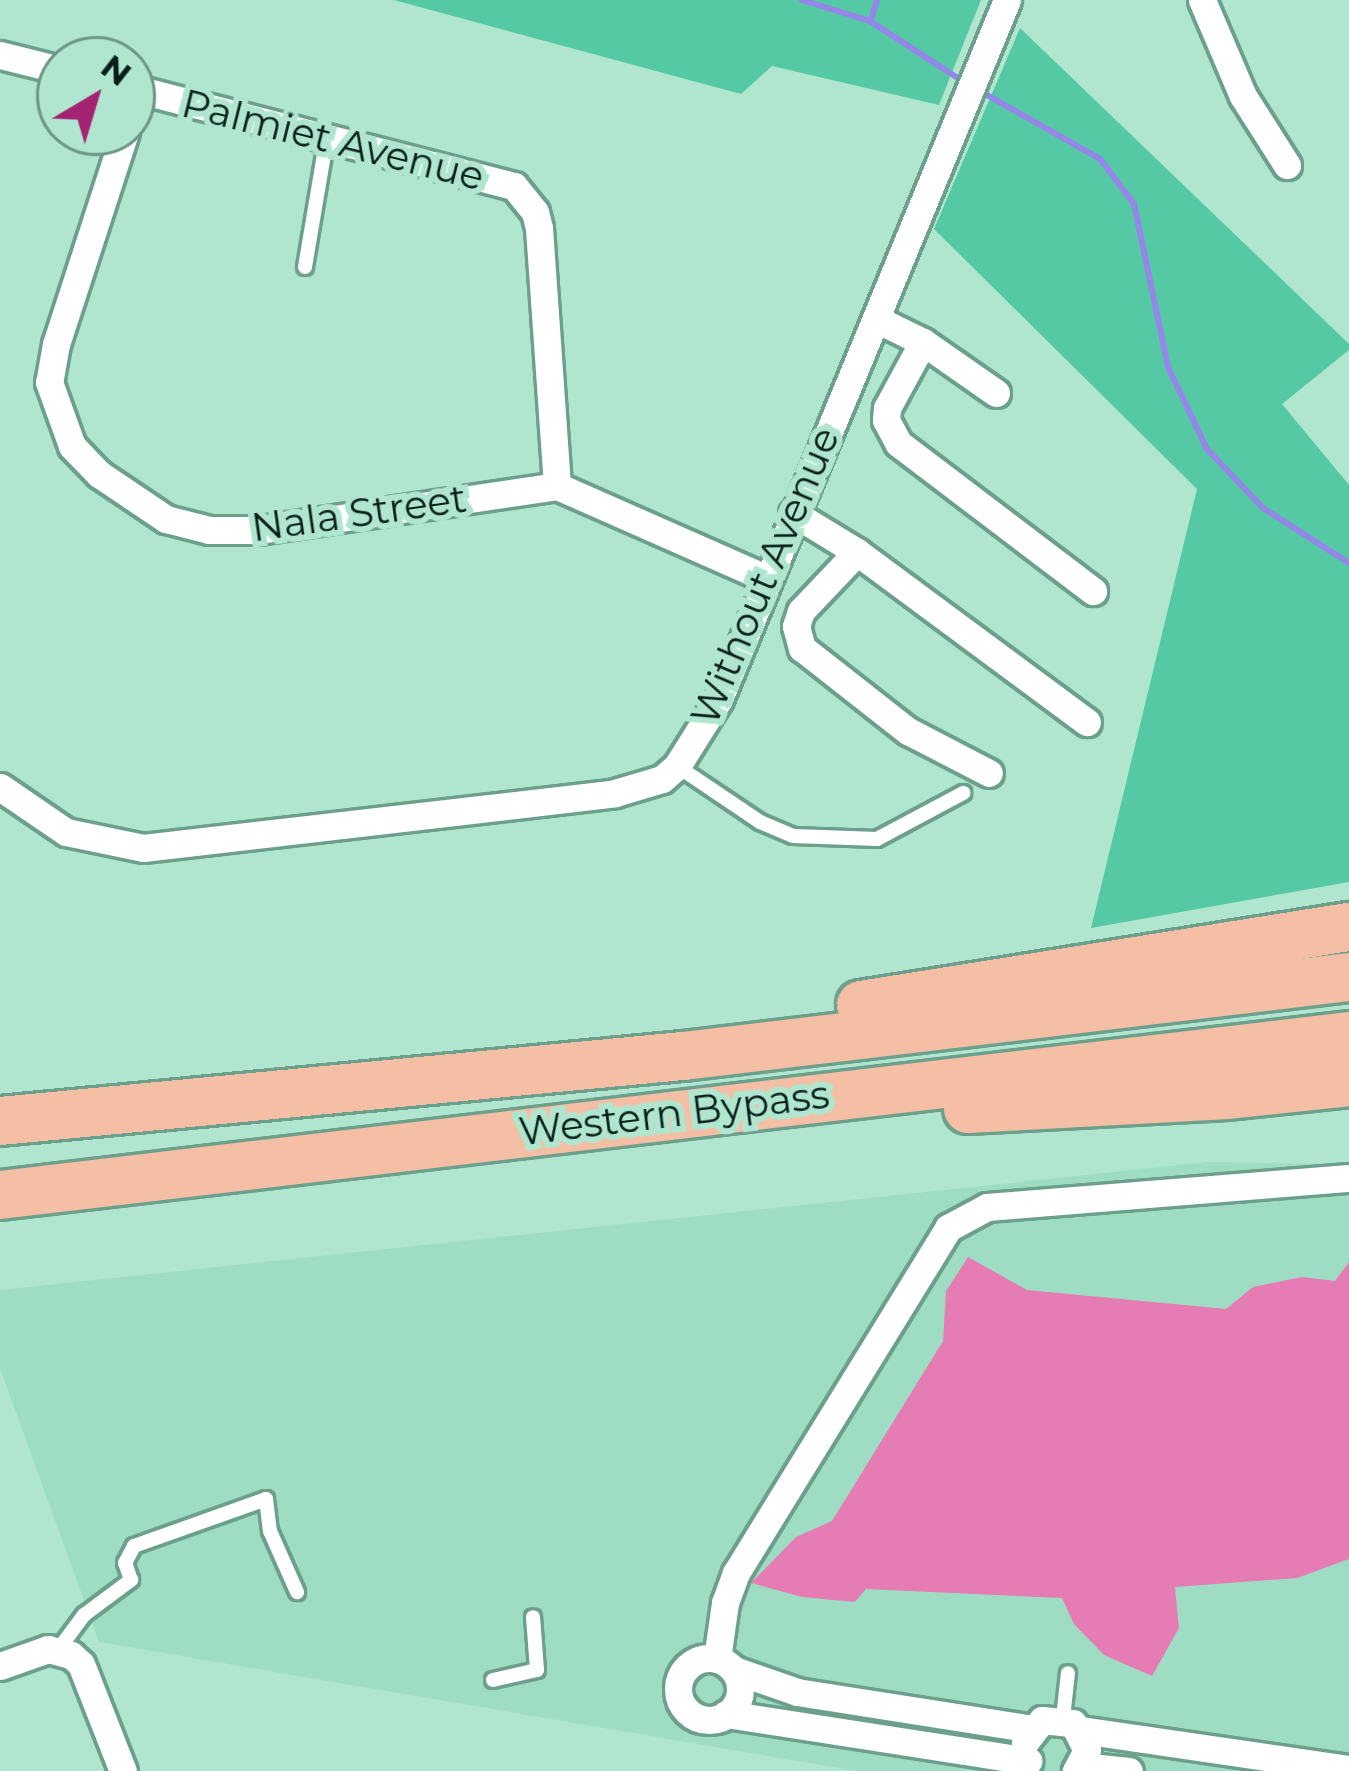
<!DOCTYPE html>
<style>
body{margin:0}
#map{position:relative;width:1349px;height:1771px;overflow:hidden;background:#b0e6d0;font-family:Montserrat,sans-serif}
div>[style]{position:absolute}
.built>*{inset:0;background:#9eddc4}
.green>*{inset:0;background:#54c9a3}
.stream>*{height:6px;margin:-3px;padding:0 3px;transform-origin:3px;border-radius:3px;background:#9586e9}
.building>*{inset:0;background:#e67cb4}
.roads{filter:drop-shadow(3px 0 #6ca08d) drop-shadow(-3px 0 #6ca08d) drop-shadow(0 3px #6ca08d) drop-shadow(0 -3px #6ca08d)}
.service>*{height:14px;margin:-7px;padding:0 7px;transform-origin:7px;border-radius:7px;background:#fff}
.minor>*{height:27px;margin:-13.5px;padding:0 13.5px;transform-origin:13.5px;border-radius:13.5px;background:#fff}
.minor>.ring{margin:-13.5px;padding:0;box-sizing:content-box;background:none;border:27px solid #fff;border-radius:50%}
.motorway>*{height:48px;margin:-24px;padding:0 24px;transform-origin:24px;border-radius:24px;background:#f4bfa4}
span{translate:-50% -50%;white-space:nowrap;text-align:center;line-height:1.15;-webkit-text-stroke:12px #b0e6d0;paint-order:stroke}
.street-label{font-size:39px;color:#091f17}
.north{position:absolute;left:36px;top:36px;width:120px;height:120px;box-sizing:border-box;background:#b0e6d0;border:3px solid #6d9686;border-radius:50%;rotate:38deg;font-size:33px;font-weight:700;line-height:48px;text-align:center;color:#091f17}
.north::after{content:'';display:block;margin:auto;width:42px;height:54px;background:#a42372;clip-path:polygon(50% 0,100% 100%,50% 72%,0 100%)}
</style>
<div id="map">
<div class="built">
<div style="clip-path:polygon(1208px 1162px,1349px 1164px,1349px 1771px,856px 1771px,99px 1642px,0 1368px,0 1290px)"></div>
</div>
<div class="green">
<div style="clip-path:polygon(394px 0,981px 0,939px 105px,772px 66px,741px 94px)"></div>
<div style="clip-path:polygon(1020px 28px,1349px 344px,1349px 350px,1282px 404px,1349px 485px,1349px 882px,1091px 928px,1197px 489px,934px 229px)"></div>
</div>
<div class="stream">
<div style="left:802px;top:0;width:71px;rotate:17.2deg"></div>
<div style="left:870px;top:21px;width:112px;rotate:33deg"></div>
<div style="left:871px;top:19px;width:20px;rotate:-72deg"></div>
<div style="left:980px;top:91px;width:138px;rotate:29.5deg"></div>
<div style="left:1100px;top:159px;width:56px;rotate:52.9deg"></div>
<div style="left:1134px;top:204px;width:167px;rotate:78.2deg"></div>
<div style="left:1168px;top:367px;width:91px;rotate:64.6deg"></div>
<div style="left:1207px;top:449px;width:81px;rotate:46.5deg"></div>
<div style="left:1263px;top:508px;width:102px;rotate:32.6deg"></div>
</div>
<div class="building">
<div style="clip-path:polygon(968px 1257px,1027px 1290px,1226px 1309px,1253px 1287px,1302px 1277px,1335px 1281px,1349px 1262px,1349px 1559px,1297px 1578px,1175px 1587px,1179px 1628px,1152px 1676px,1104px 1655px,1074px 1624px,1062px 1598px,866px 1589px,855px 1602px,802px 1597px,751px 1583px,796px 1537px,832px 1521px,943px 1341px,946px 1291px)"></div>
</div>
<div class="roads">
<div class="service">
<div style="left:305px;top:267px;width:132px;rotate:-80.4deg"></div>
<div style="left:677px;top:766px;width:100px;rotate:34deg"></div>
<div style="left:760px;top:822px;width:36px;rotate:23deg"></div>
<div style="left:793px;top:836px;width:84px;rotate:2deg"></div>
<div style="left:877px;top:839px;width:98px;rotate:-28.1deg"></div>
<div style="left:58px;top:1650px;width:44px;rotate:-53.4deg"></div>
<div style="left:84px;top:1615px;width:59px;rotate:-36.7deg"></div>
<div style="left:131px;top:1580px;width:18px;rotate:-109deg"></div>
<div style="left:125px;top:1563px;width:19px;rotate:-62deg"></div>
<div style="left:134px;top:1546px;width:140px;rotate:-19.6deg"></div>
<div style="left:266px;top:1499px;width:32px;rotate:83deg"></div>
<div style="left:270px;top:1531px;width:67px;rotate:66.1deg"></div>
<div style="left:493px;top:1680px;width:45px;rotate:-12.8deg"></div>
<div style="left:537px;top:1670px;width:53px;rotate:-94.3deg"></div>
<div style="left:1063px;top:1718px;width:45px;rotate:-83.7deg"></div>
</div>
<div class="minor">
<div style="left:1202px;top:0;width:104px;rotate:66.9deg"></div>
<div style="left:1243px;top:96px;width:82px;rotate:57.5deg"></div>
<div style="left:0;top:55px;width:62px;rotate:14deg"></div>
<div style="left:132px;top:88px;width:394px;rotate:14.4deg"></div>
<div style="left:514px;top:186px;width:33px;rotate:51deg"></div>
<div style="left:535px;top:212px;width:16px;rotate:76deg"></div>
<div style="left:539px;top:228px;width:259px;rotate:86deg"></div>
<div style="left:125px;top:132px;width:223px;rotate:108deg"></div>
<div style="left:56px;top:344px;width:39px;rotate:100deg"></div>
<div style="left:49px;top:382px;width:68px;rotate:70.2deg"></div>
<div style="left:72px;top:446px;width:39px;rotate:46deg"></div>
<div style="left:99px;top:474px;width:81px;rotate:33.9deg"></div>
<div style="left:166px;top:519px;width:44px;rotate:14.3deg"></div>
<div style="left:209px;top:530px;width:50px"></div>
<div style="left:259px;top:530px;width:301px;rotate:-8.4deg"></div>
<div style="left:557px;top:486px;width:228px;rotate:23.8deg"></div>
<div style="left:876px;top:319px;width:52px;rotate:26.1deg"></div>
<div style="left:923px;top:342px;width:75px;rotate:118.6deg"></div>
<div style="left:887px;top:408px;width:12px;rotate:95deg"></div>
<div style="left:886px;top:420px;width:26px;rotate:62deg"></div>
<div style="left:898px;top:443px;width:245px;rotate:37.2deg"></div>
<div style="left:923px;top:342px;width:89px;rotate:34.9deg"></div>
<div style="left:793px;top:513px;width:75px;rotate:31.4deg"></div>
<div style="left:857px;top:552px;width:286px;rotate:36.5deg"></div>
<div style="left:857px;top:552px;width:81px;rotate:133.5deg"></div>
<div style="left:801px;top:611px;width:16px;rotate:108deg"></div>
<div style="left:796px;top:626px;width:23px;rotate:75deg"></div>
<div style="left:802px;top:648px;width:135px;rotate:38.1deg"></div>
<div style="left:908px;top:731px;width:91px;rotate:27.4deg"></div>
<div style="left:0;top:787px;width:80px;rotate:34.3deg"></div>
<div style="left:66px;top:832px;width:79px;rotate:11.7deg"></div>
<div style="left:143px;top:848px;width:475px;rotate:-6.6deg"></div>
<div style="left:615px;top:793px;width:49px;rotate:-16.6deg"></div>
<div style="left:662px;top:779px;width:20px;rotate:-41deg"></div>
<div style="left:677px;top:766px;width:79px;rotate:-57.9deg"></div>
<div style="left:719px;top:699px;width:756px;rotate:-67.61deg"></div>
<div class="ring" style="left:678px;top:1658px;width:35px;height:35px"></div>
<div style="left:717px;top:1659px;width:57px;rotate:-81.9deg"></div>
<div style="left:725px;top:1603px;width:32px;rotate:-70deg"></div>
<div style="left:736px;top:1573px;width:405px;rotate:-58.4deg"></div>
<div style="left:948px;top:1228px;width:44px;rotate:-28.3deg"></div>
<div style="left:987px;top:1207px;width:363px;rotate:-4.6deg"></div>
<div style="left:0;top:1666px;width:51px;rotate:-19.5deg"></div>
<div style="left:48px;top:1649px;width:24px;rotate:15deg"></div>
<div style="left:71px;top:1655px;width:13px;rotate:42deg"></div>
<div style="left:81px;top:1664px;width:115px;rotate:68.6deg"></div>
<div style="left:734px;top:1670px;width:67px;rotate:19.2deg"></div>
<div style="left:797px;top:1692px;width:238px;rotate:8.9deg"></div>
<div style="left:726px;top:1714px;width:306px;rotate:8.8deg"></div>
<div style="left:1081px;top:1730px;width:271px;rotate:8.3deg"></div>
<div style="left:1025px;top:1742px;width:28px;rotate:-52deg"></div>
<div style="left:1042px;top:1720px;width:31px;rotate:6deg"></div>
<div style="left:1073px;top:1723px;width:30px;rotate:63deg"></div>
<div style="left:1087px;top:1750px;width:24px;rotate:118deg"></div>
<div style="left:1080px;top:1766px;width:49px;rotate:5.8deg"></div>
</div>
<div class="motorway">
<div style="left:861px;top:1005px;width:494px;rotate:-9.1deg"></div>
<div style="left:968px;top:1109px;width:260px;rotate:-3.1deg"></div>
<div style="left:1228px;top:1095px;width:122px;rotate:-6.1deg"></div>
<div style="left:0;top:1121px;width:686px;rotate:-5.44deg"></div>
<div style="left:683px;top:1056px;width:671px;rotate:-6.76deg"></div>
<div style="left:0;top:1195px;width:1358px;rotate:-6.72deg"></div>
</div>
</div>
<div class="street-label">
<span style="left:333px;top:140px;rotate:14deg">Palmiet Avenue</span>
<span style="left:359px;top:513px;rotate:-8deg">Nala Street</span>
<span style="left:765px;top:576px;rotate:-67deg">Without Avenue</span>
<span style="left:674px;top:1113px;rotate:-7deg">Western Bypass</span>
</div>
<div class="north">N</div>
</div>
